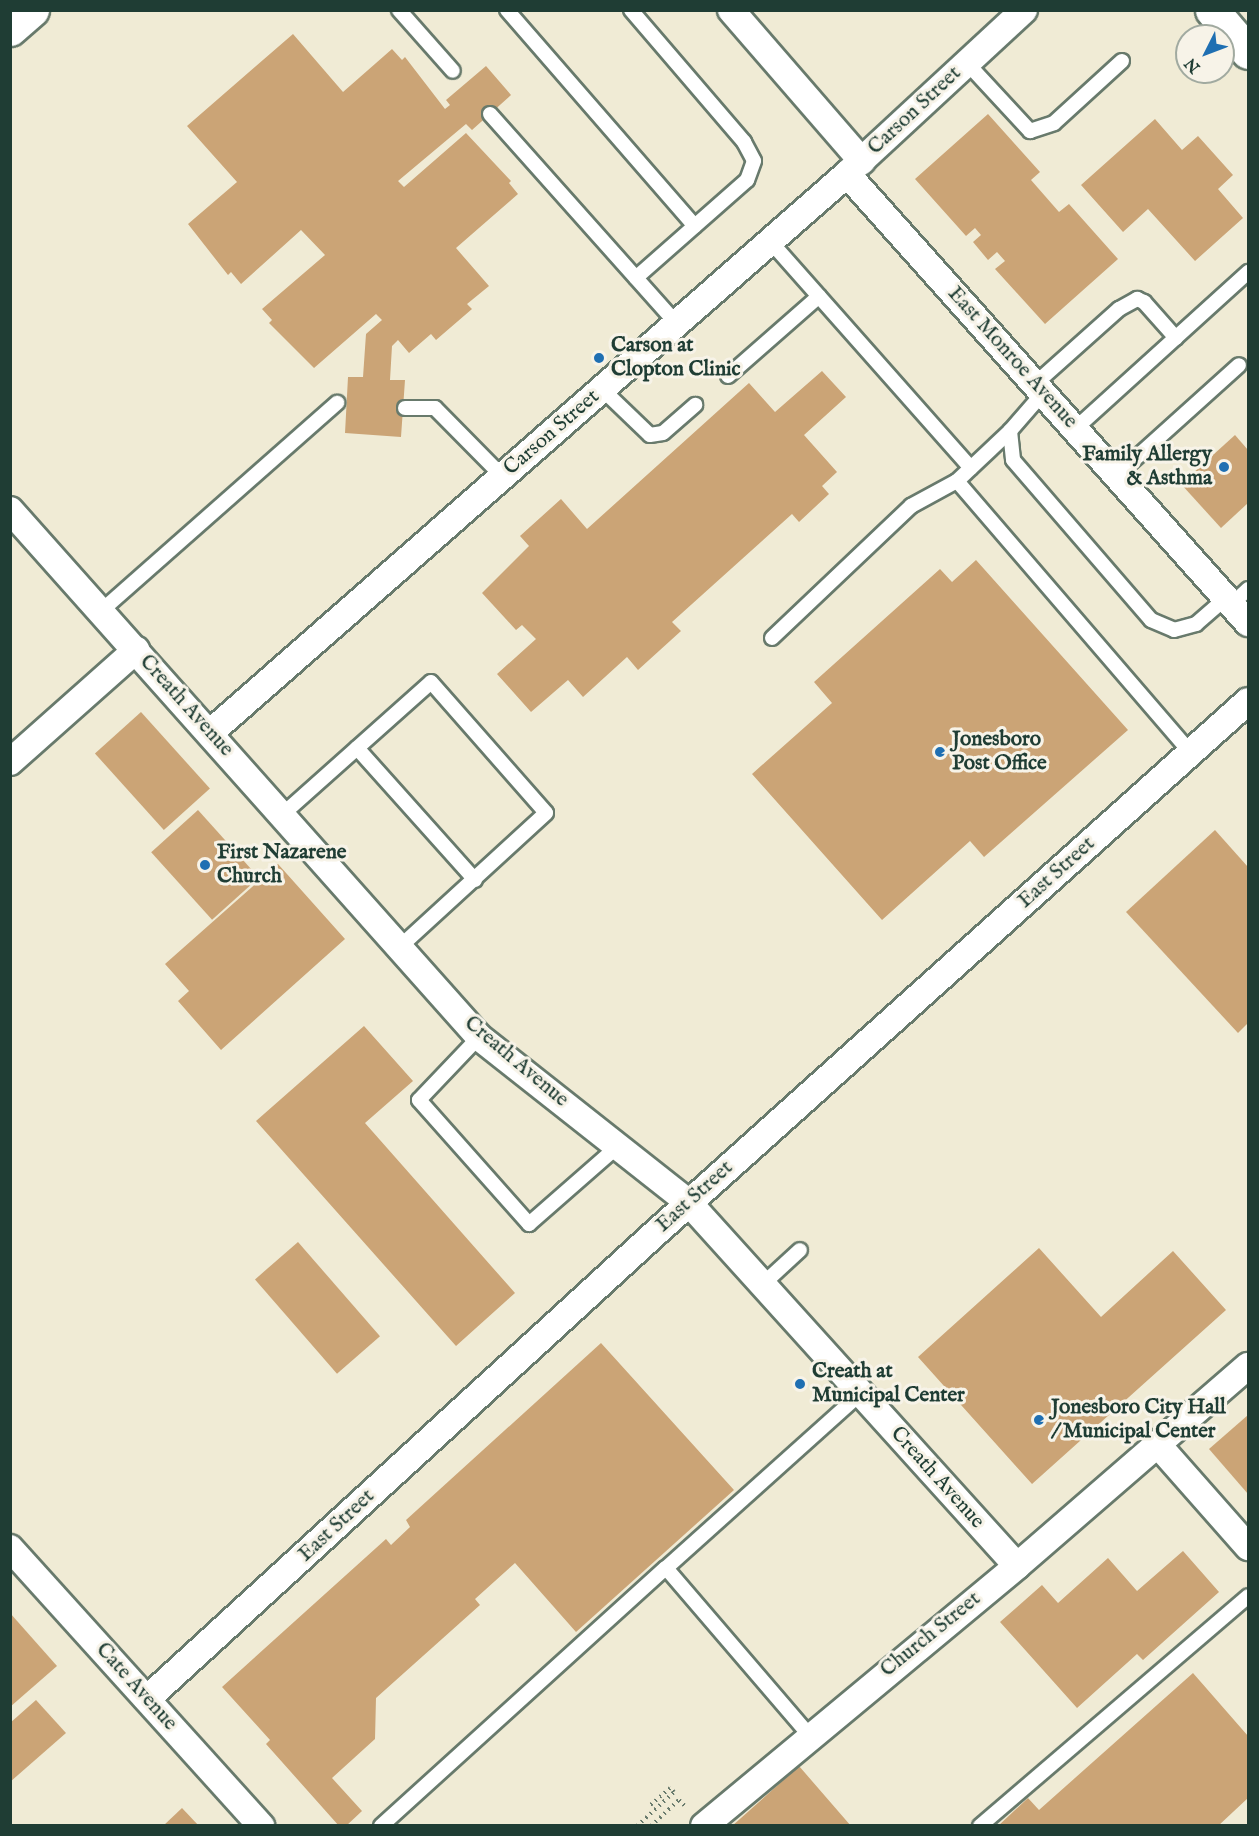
<!DOCTYPE html>
<style>
body{margin:0}
#map{position:relative;width:1259px;height:1836px;overflow:hidden;background:#f0ebd5;font-family:"IM FELL English",serif}
div>[style]{position:absolute}
.building>*{inset:0;background:#cba476;transform-origin:0 0}
.path>*{height:4px;margin-top:-2px;transform-origin:0;background:repeating-linear-gradient(90deg,#687a6c 0 1.5px,transparent 0 6px)}
.roads{filter:drop-shadow(2px 0 #687a6c) drop-shadow(-2px 0 #687a6c) drop-shadow(0 2px #687a6c) drop-shadow(0 -2px #687a6c)}
.service>*{height:14px;margin:-7px;padding:0 7px;transform-origin:7px;border-radius:7px;background:#fff}
.minor>*{height:26px;margin:-13px;padding:0 13px;transform-origin:13px;border-radius:13px;background:#fff}
.tertiary>*{height:33px;margin:-16.5px;padding:0 16.5px;transform-origin:16.5px;border-radius:16.5px;background:#fff}
.dots>*{width:16px;height:16px;translate:-50% -50%;box-sizing:border-box;border:3px solid #f7f3e8;border-radius:50%}
span{translate:-50% -50%;white-space:nowrap;text-align:center;line-height:1.15;-webkit-text-stroke:6px #f7f3e8;paint-order:stroke}
.street-label{font-size:21px;color:#1f3d34}
.poi-label{font-size:21px;color:#1f3d34;font-weight:700}
.left{translate:0 -50%;text-align:left}
.right{translate:-100% -50%;text-align:right}
.frame{position:absolute;inset:0;border:12px solid #1f3d34;pointer-events:none}
.north{position:absolute;left:1175px;top:24px;width:60px;height:60px;box-sizing:border-box;background:#f7f3e8;border:2px solid #a1aaa0;border-radius:50%;rotate:228deg;font-size:16px;font-weight:700;line-height:24px;text-align:center;color:#1f3d34}
.north::after{content:'';display:block;margin:auto;width:21px;height:27px;background:#1f6fb2;clip-path:polygon(50% 0,100% 100%,50% 72%,0 100%)}
</style>
<div id="map">
<div class="building">
<div style="clip-path:polygon(293px 34px,343px 92px,392px 49px,402px 60px,405px 57px,445px 109px,450px 105px,446px 100px,486px 66px,511px 95px,472px 130px,466px 124px,398px 181px,404px 187px,466px 133px,511px 181px,509px 183px,518px 194px,456px 248px,489px 286px,467px 304px,472px 309px,436px 340px,431px 334px,409px 353px,398px 340px,392px 346px,390px 380px,405px 380px,401px 437px,345px 433px,348px 377px,363px 377px,366px 334px,382px 320px,376px 314px,314px 368px,269px 323px,272px 320px,262px 309px,325px 255px,301px 230px,241px 284px,231px 272px,228px 275px,188px 224px,237px 182px,187px 126px)"></div>
<div style="clip-path:polygon(988px 114px,1040px 172px,1031px 180px,1059px 212px,1069px 204px,1118px 259px,1045px 324px,995px 269px,1005px 261px,997px 252px,988px 260px,973px 242px,981px 235px,975px 228px,966px 236px,915px 179px)"></div>
<div style="clip-path:polygon(1155px 119px,1182px 150px,1198px 136px,1233px 175px,1218px 189px,1243px 218px,1195px 261px,1148px 209px,1123px 232px,1081px 185px)"></div>
<div style="clip-path:polygon(822px 371px,846px 397px,804px 435px,837px 472px,822px 486px,829px 494px,799px 522px,792px 514px,672px 622px,681px 631px,638px 670px,627px 657px,583px 697px,568px 680px,531px 712px,497px 674px,536px 639px,522px 625px,516px 630px,482px 593px,529px 546px,520px 536px,561px 499px,587px 529px,749px 383px,775px 412px)"></div>
<div style="clip-path:polygon(1235px 435px,1248px 450px,1248px 503px,1221px 528px,1181px 484px)"></div>
<div style="clip-path:polygon(976px 560px,1128px 730px,984px 857px,970px 841px,882px 920px,752px 774px,832px 703px,814px 682px,940px 569px,952px 582px)"></div>
<div style="left:141px;top:712px;width:103px;height:62px;rotate:48deg"></div>
<div style="left:198px;top:810px;width:91px;height:63px;rotate:48deg"></div>
<div style="clip-path:polygon(1215px 830px,1248px 867px,1248px 1023px,1238px 1033px,1126px 912px)"></div>
<div style="clip-path:polygon(278px 864px,345px 939px,221px 1050px,178px 1001px,189px 991px,165px 964px)"></div>
<div style="clip-path:polygon(364px 1026px,413px 1081px,365px 1123px,515px 1293px,456px 1346px,256px 1121px)"></div>
<div style="left:298px;top:1242px;width:125px;height:57px;rotate:49deg"></div>
<div style="clip-path:polygon(1039px 1248px,1101px 1317px,1173px 1251px,1226px 1310px,1032px 1484px,918px 1357px)"></div>
<div style="clip-path:polygon(601px 1343px,734px 1490px,576px 1632px,515px 1563px,475px 1599px,480px 1605px,376px 1698px,375px 1739px,332px 1778px,362px 1811px,346px 1826px,339px 1826px,266px 1744px,270px 1740px,222px 1687px,386px 1539px,391px 1545px,410px 1527px,406px 1520px)"></div>
<div style="clip-path:polygon(1248px 1415px,1248px 1494px,1209px 1449px)"></div>
<div style="clip-path:polygon(1183px 1551px,1219px 1592px,1143px 1660px,1137px 1654px,1077px 1708px,1000px 1622px,1042px 1585px,1058px 1603px,1108px 1558px,1137px 1591px)"></div>
<div style="clip-path:polygon(10px 1613px,57px 1666px,10px 1707px)"></div>
<div style="clip-path:polygon(1193px 1673px,1248px 1736px,1248px 1798px,1218px 1826px,998px 1826px,1028px 1798px,1039px 1810px)"></div>
<div style="clip-path:polygon(36px 1700px,66px 1733px,10px 1782px,10px 1723px)"></div>
<div style="clip-path:polygon(799px 1766px,851px 1826px,732px 1826px,759px 1802px)"></div>
<div style="clip-path:polygon(182px 1808px,199px 1826px,163px 1826px)"></div>
</div>
<div class="path">
<div style="left:637px;top:1826px;width:50px;rotate:-42.6deg"></div>
<div style="left:674px;top:1792px;width:6px;rotate:-135deg"></div>
<div style="left:670px;top:1788px;width:29px;rotate:139deg"></div>
<div style="left:651px;top:1826px;width:38px;rotate:-43deg"></div>
<div style="left:679px;top:1800px;width:10px;rotate:45deg"></div>
</div>
<div class="roads">
<div class="service">
<div style="left:399px;top:10px;width:81px;rotate:48.5deg"></div>
<div style="left:507px;top:10px;width:286px;rotate:49deg"></div>
<div style="left:631px;top:10px;width:174px;rotate:49.4deg"></div>
<div style="left:744px;top:142px;width:21px;rotate:62deg"></div>
<div style="left:754px;top:161px;width:20px;rotate:110deg"></div>
<div style="left:747px;top:180px;width:148px;rotate:138.6deg"></div>
<div style="left:967px;top:63px;width:93px;rotate:47.2deg"></div>
<div style="left:1030px;top:131px;width:25px;rotate:-18deg"></div>
<div style="left:1054px;top:123px;width:92px;rotate:-42.4deg"></div>
<div style="left:490px;top:114px;width:280px;rotate:48.3deg"></div>
<div style="left:770px;top:241px;width:303px;rotate:48.5deg"></div>
<div style="left:728px;top:376px;width:121px;rotate:-41.3deg"></div>
<div style="left:1035px;top:384px;width:113px;rotate:-41.8deg"></div>
<div style="left:1119px;top:309px;width:21px;rotate:-29deg"></div>
<div style="left:1137px;top:299px;width:8px;rotate:23deg"></div>
<div style="left:1144px;top:302px;width:48px;rotate:48.4deg"></div>
<div style="left:602px;top:389px;width:66px;rotate:43.8deg"></div>
<div style="left:650px;top:435px;width:13px;rotate:-9deg"></div>
<div style="left:663px;top:433px;width:43px;rotate:-41.2deg"></div>
<div style="left:1043px;top:393px;width:50px;rotate:131deg"></div>
<div style="left:1010px;top:431px;width:29px;rotate:84deg"></div>
<div style="left:1013px;top:460px;width:211px;rotate:49.2deg"></div>
<div style="left:1151px;top:620px;width:25px;rotate:23deg"></div>
<div style="left:1174px;top:630px;width:23px;rotate:-15deg"></div>
<div style="left:1196px;top:624px;width:40px;rotate:-41deg"></div>
<div style="left:405px;top:408px;width:30px"></div>
<div style="left:435px;top:408px;width:95px;rotate:45.4deg"></div>
<div style="left:1075px;top:429px;width:234px;rotate:-42.2deg"></div>
<div style="left:1117px;top:475px;width:164px;rotate:-42deg"></div>
<div style="left:957px;top:481px;width:359px;rotate:49.3deg"></div>
<div style="left:1232px;top:604px;width:22px;rotate:-43deg"></div>
<div style="left:101px;top:611px;width:315px;rotate:-41.4deg"></div>
<div style="left:772px;top:638px;width:192px;rotate:-43.5deg"></div>
<div style="left:911px;top:506px;width:52px;rotate:-28.5deg"></div>
<div style="left:957px;top:481px;width:73px;rotate:-43.3deg"></div>
<div style="left:357px;top:748px;width:177px;rotate:48.2deg"></div>
<div style="left:283px;top:814px;width:198px;rotate:-41.7deg"></div>
<div style="left:431px;top:682px;width:174px;rotate:48.7deg"></div>
<div style="left:546px;top:813px;width:198px;rotate:137.5deg"></div>
<div style="left:479px;top:1037px;width:87px;rotate:133.6deg"></div>
<div style="left:419px;top:1100px;width:166px;rotate:48.4deg"></div>
<div style="left:529px;top:1224px;width:118px;rotate:-41.2deg"></div>
<div style="left:763px;top:1284px;width:50px;rotate:-42.6deg"></div>
<div style="left:666px;top:1568px;width:262px;rotate:-41.9deg"></div>
<div style="left:381px;top:1826px;width:384px;rotate:-42.2deg"></div>
<div style="left:666px;top:1568px;width:220px;rotate:49.4deg"></div>
<div style="left:980px;top:1826px;width:353px;rotate:-40.6deg"></div>
</div>
<div class="minor">
<div style="left:731px;top:10px;width:200px;rotate:49.1deg"></div>
<div style="left:847px;top:174px;width:602px;rotate:48.23deg"></div>
<div style="left:10px;top:510px;width:705px;rotate:48.33deg"></div>
<div style="left:479px;top:1037px;width:268px;rotate:38.3deg"></div>
<div style="left:689px;top:1203px;width:489px;rotate:47.9deg"></div>
<div style="left:211px;top:732px;width:846px;rotate:-41.26deg"></div>
<div style="left:847px;top:174px;width:241px;rotate:-42.8deg"></div>
<div style="left:10px;top:762px;width:169px;rotate:-41.6deg"></div>
<div style="left:1159px;top:1446px;width:135px;rotate:48.6deg"></div>
<div style="left:10px;top:1548px;width:375px;rotate:47.9deg"></div>
<div style="left:147px;top:1699px;width:696px;rotate:-42.5deg"></div>
<div style="left:660px;top:1229px;width:790px;rotate:-41.92deg"></div>
<div style="left:704px;top:1826px;width:407px;rotate:-39.7deg"></div>
<div style="left:1017px;top:1566px;width:306px;rotate:-40.9deg"></div>
</div>
<div class="tertiary">
<div style="left:1212px;top:10px;width:55px;rotate:49.4deg"></div>
<div style="left:10px;top:29px;width:29px;rotate:-41deg"></div>
</div>
</div>
<div class="dots">
<div style="left:599px;top:358px;background:#1f6fb2"></div>
<div style="left:1224px;top:467px;background:#1f6fb2"></div>
<div style="left:940px;top:752px;background:#1f6fb2"></div>
<div style="left:205px;top:865px;background:#1f6fb2"></div>
<div style="left:800px;top:1384px;background:#1f6fb2"></div>
<div style="left:1039px;top:1420px;background:#1f6fb2"></div>
</div>
<div class="street-label">
<span style="left:915px;top:111px;rotate:-43deg">Carson Street</span>
<span style="left:1012px;top:358px;rotate:48deg">East Monroe Avenue</span>
<span style="left:552px;top:433px;rotate:-41deg">Carson Street</span>
<span style="left:186px;top:706px;rotate:48deg">Creath Avenue</span>
<span style="left:1057px;top:873px;rotate:-42deg">East Street</span>
<span style="left:516px;top:1062px;rotate:40deg">Creath Avenue</span>
<span style="left:695px;top:1197px;rotate:-42deg">East Street</span>
<span style="left:937px;top:1478px;rotate:48deg">Creath Avenue</span>
<span style="left:337px;top:1526px;rotate:-43deg">East Street</span>
<span style="left:931px;top:1635px;rotate:-39deg">Church Street</span>
<span style="left:136px;top:1687px;rotate:48deg">Cate Avenue</span>
</div>
<div class="poi-label">
<span class="left" style="left:611px;top:358px">Carson at<br>Clopton Clinic</span>
<span class="right" style="left:1212px;top:467px">Family Allergy<br>&amp; Asthma</span>
<span class="left" style="left:952px;top:752px">Jonesboro<br>Post Office</span>
<span class="left" style="left:217px;top:865px">First Nazarene<br>Church</span>
<span class="left" style="left:812px;top:1384px">Creath at<br>Municipal Center</span>
<span class="left" style="left:1051px;top:1420px">Jonesboro City Hall<br>/ Municipal Center</span>
</div>
<div class="frame"></div>
<div class="north">N</div>
</div>
